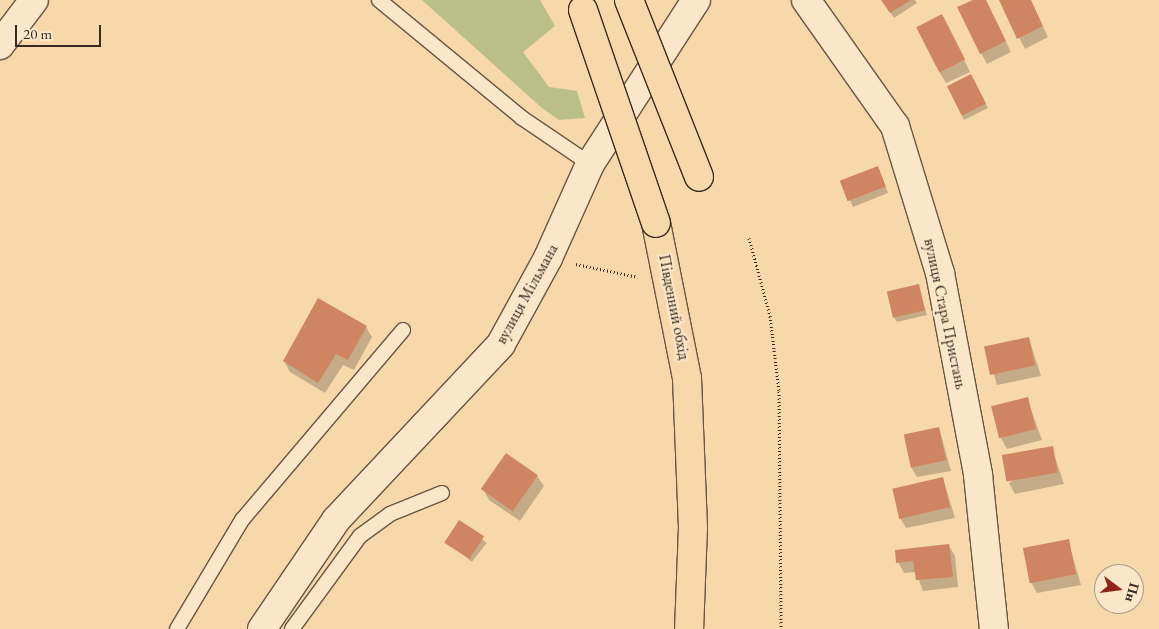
<!DOCTYPE html>
<meta charset="utf-8">
<style>
body{margin:0}
#map{position:relative;width:1159px;height:629px;overflow:hidden;background:#f7d8aa;font-family:"EB Garamond",serif}
div>[style]{position:absolute}
.green>*{inset:0;background:#babf8a}
.shadow>*{inset:0;background:#0003;transform-origin:0 0}
.building>*{inset:0;background:#cf8562;transform-origin:0 0}
.path>*{height:3px;margin-top:-1.5px;transform-origin:0;background:repeating-linear-gradient(90deg,#382a22 0 1px,transparent 0 3.5px)}
.roads{filter:drop-shadow(1px 0 #685644) drop-shadow(-1px 0 #685644) drop-shadow(0 1px #685644) drop-shadow(0 -1px #685644)}
.service>*{height:14px;margin:-7px;padding:0 7px;transform-origin:7px;border-radius:7px;background:#fae6c8}
.minor>*{height:28px;margin:-14px;padding:0 14px;transform-origin:14px;border-radius:14px;background:#fae6c8}
.tertiary>*{height:28px;margin:-14px;padding:0 14px;transform-origin:14px;border-radius:14px;background:#fae6c8}
.primary>*{height:28px;margin:-14px;padding:0 14px;transform-origin:14px;border-radius:14px;background:#f7d8aa}
.bridges{filter:drop-shadow(1px 0 #382a22) drop-shadow(-1px 0 #382a22) drop-shadow(0 1px #382a22) drop-shadow(0 -1px #382a22)}
.primary-bridge>*{height:28px;margin:-14px;padding:0 14px;transform-origin:14px;border-radius:14px;background:#f7d8aa}
span{translate:-50% -50%;white-space:nowrap;text-align:center;line-height:1.15;-webkit-text-stroke:4.5px #fae6c8;paint-order:stroke}
.street-label{font-size:16px;color:#382a22}
.north{position:absolute;left:1094px;top:564px;width:50px;height:50px;box-sizing:border-box;background:#fae6c8;border:1px solid #ac9b86;border-radius:50%;rotate:105deg;font-size:14px;font-weight:700;line-height:20px;text-align:center;color:#382a22}
.north::after{content:'';display:block;margin:auto;width:18px;height:22px;background:#8f2418;clip-path:polygon(50% 0,100% 100%,50% 72%,0 100%)}
.scale{position:absolute;left:15px;top:25px;width:86px;height:22px;box-sizing:border-box;border:2px solid #382a22;border-top:0;padding-left:6px;font-size:15px;line-height:18px;white-space:nowrap;color:#382a22;-webkit-text-stroke:4px #fae6c8;paint-order:stroke}
</style>
<div id="map">
<div class="green">
<div style="clip-path:polygon(422px 0,540px 0,555px 26px,523px 52px,549px 87px,577px 91px,585px 118px,559px 120px,542px 108px)"></div>
</div>
<div class="shadow">
<div style="clip-path:polygon(882px 0,915px 0,917px 3px,894px 18px)"></div>
<div style="clip-path:polygon(975px 0,985px 0,1011px 52px,987px 64px,981px 53px)"></div>
<div style="clip-path:polygon(1000px 0,1030px 0,1048px 37px,1025px 49px)"></div>
<div style="clip-path:polygon(948px 26px,970px 72px,946px 83px,940px 73px)"></div>
<div style="clip-path:polygon(974px 81px,988px 108px,964px 120px,948px 87px)"></div>
<div style="clip-path:polygon(880px 173px,888px 193px,853px 207px,842px 182px)"></div>
<div style="clip-path:polygon(918px 286px,927px 315px,897px 322px,894px 317px)"></div>
<div style="clip-path:polygon(366px 327px,372px 337px,354px 370px,343px 365px,325px 393px,290px 372px,284px 361px)"></div>
<div style="clip-path:polygon(1029px 339px,1041px 376px,997px 385px,986px 348px)"></div>
<div style="clip-path:polygon(1027px 399px,1042px 440px,1007px 449px,1001px 438px)"></div>
<div style="clip-path:polygon(939px 428px,951px 471px,917px 477px,911px 467px)"></div>
<div style="clip-path:polygon(1052px 448px,1064px 484px,1015px 494px,1009px 483px)"></div>
<div style="clip-path:polygon(537px 476px,544px 486px,520px 521px,489px 500px,483px 489px)"></div>
<div style="clip-path:polygon(943px 478px,955px 518px,906px 528px,900px 518px)"></div>
<div style="left:460px;top:522px;width:34px;height:24px;rotate:38deg"></div>
<div style="clip-path:polygon(1068px 540px,1081px 585px,1037px 593px,1031px 582px)"></div>
<div style="clip-path:polygon(949px 546px,955px 556px,958px 587px,923px 591px,916px 572px,904px 573px,898px 562px)"></div>
</div>
<div class="building">
<div style="clip-path:polygon(881px 0,911px 0,890px 13px)"></div>
<div style="clip-path:polygon(973px 0,986px 0,1006px 41px,980px 54px,957px 7px)"></div>
<div style="clip-path:polygon(999px 0,1031px 0,1043px 26px,1017px 39px)"></div>
<div style="left:942px;top:14px;width:51px;height:29px;rotate:63deg"></div>
<div style="left:971px;top:74px;width:33px;height:27px;rotate:63deg"></div>
<div style="left:878px;top:166px;width:22px;height:41px;rotate:69deg"></div>
<div style="left:919px;top:284px;width:27px;height:33px;rotate:77deg"></div>
<div style="clip-path:polygon(318px 298px,367px 326px,348px 360px,336px 354px,318px 383px,283px 361px)"></div>
<div style="left:1029px;top:337px;width:29px;height:46px;rotate:78deg"></div>
<div style="left:1028px;top:397px;width:33px;height:38px;rotate:76deg"></div>
<div style="left:939px;top:427px;width:34px;height:36px;rotate:78deg"></div>
<div style="left:1053px;top:446px;width:27px;height:52px;rotate:80deg"></div>
<div style="left:506px;top:453px;width:39px;height:44px;rotate:35deg"></div>
<div style="left:943px;top:477px;width:31px;height:52px;rotate:77deg"></div>
<div style="left:459px;top:520px;width:30px;height:27px;rotate:33deg"></div>
<div style="left:1069px;top:539px;width:36px;height:47px;rotate:79deg"></div>
<div style="clip-path:polygon(949px 544px,953px 577px,916px 580px,913px 561px,896px 563px,895px 550px)"></div>
</div>
<div class="path">
<div style="left:749px;top:238px;width:81px;rotate:74.9deg"></div>
<div style="left:770px;top:316px;width:76px;rotate:83.2deg"></div>
<div style="left:779px;top:391px;width:238px;rotate:89.5deg"></div>
<div style="left:576px;top:264px;width:63px;rotate:11.8deg"></div>
</div>
<div class="roads">
<div class="service">
<div style="left:379px;top:0;width:185px;rotate:39.5deg"></div>
<div style="left:522px;top:118px;width:82px;rotate:34.1deg"></div>
<div style="left:177px;top:629px;width:127px;rotate:-59.2deg"></div>
<div style="left:242px;top:520px;width:249px;rotate:-49.7deg"></div>
<div style="left:292px;top:629px;width:115px;rotate:-53.8deg"></div>
<div style="left:360px;top:536px;width:37px;rotate:-36deg"></div>
<div style="left:390px;top:514px;width:56px;rotate:-22deg"></div>
</div>
<div class="minor">
<div style="left:806px;top:0;width:154px;rotate:54.8deg"></div>
<div style="left:895px;top:126px;width:154px;rotate:73deg"></div>
<div style="left:940px;top:273px;width:206px;rotate:79.3deg"></div>
<div style="left:978px;top:475px;width:155px;rotate:84.1deg"></div>
<div style="left:0;top:45px;width:56px;rotate:-52.9deg"></div>
</div>
<div class="tertiary">
<div style="left:262px;top:629px;width:132px;rotate:-55.8deg"></div>
<div style="left:336px;top:520px;width:241px;rotate:-46.8deg"></div>
<div style="left:501px;top:344px;width:98px;rotate:-61.3deg"></div>
<div style="left:548px;top:258px;width:103px;rotate:-65.9deg"></div>
<div style="left:590px;top:164px;width:195px;rotate:-57.1deg"></div>
</div>
<div class="primary">
<div style="left:656px;top:223px;width:158px;rotate:78.7deg"></div>
<div style="left:687px;top:378px;width:149px;rotate:87.7deg"></div>
<div style="left:693px;top:527px;width:102px;rotate:92.2deg"></div>
</div>
</div>
<div class="bridges">
<div class="primary-bridge">
<div style="left:629px;top:0;width:190px;rotate:68.4deg"></div>
<div style="left:583px;top:10px;width:225px;rotate:71.1deg"></div>
</div>
</div>
<div class="street-label">
<span style="left:527px;top:294px;rotate:-61deg">вулиця Мільмана</span>
<span style="left:674px;top:307px;rotate:79deg">Південний обхід</span>
<span style="left:945px;top:314px;rotate:78deg">вулиця Стара Пристань</span>
</div>
<div class="north">Пн</div>
<div class="scale">20 m</div>
</div>
